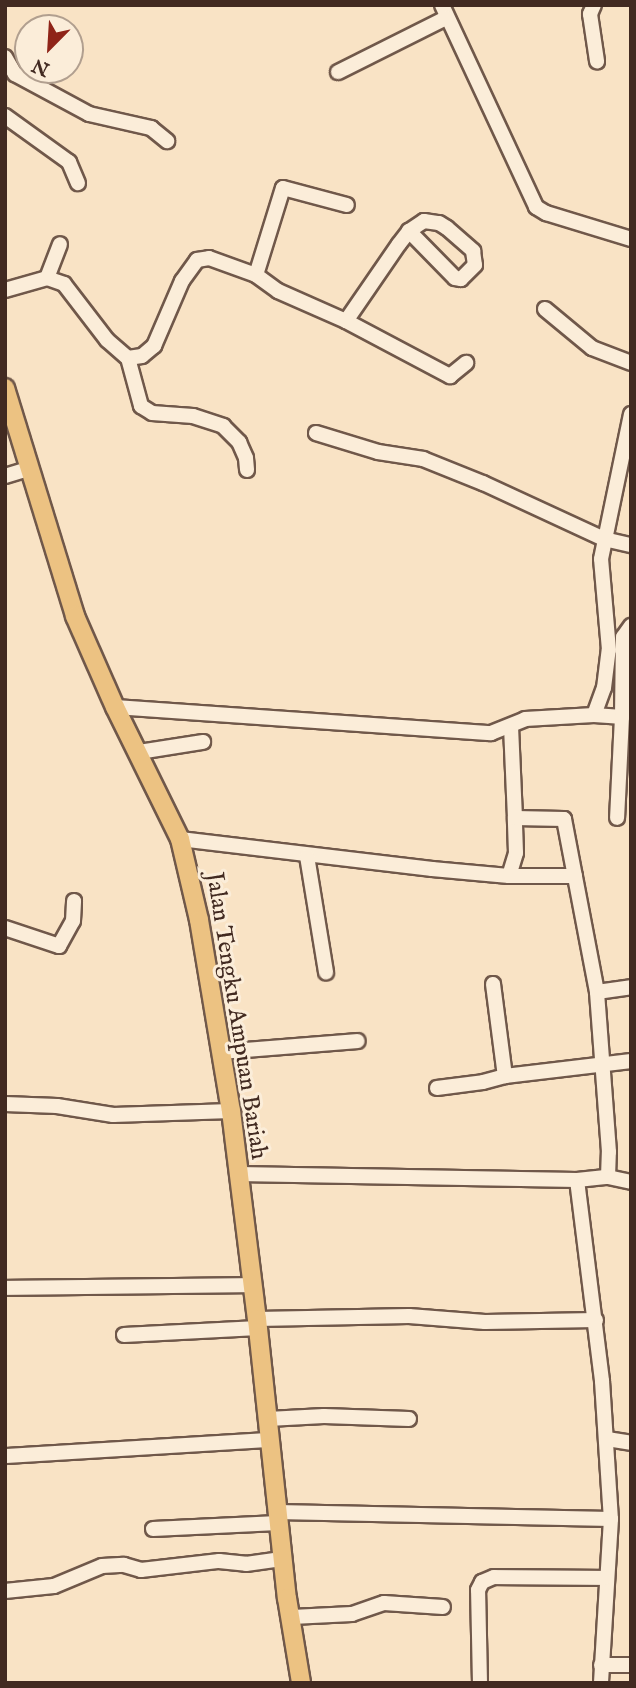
<!DOCTYPE html>
<style>
body{margin:0}
#map{position:relative;width:636px;height:1688px;overflow:hidden;background:#f9e3c5;font-family:"IM FELL English",serif}
div>[style]{position:absolute}
.roads{filter:drop-shadow(2px 0 #70584a) drop-shadow(-2px 0 #70584a) drop-shadow(0 2px #70584a) drop-shadow(0 -2px #70584a)}
.minor>*{height:14px;margin:-7px;padding:0 7px;transform-origin:7px;border-radius:7px;background:#fbedd9}
.major>*{height:18px;margin:-9px;padding:0 9px;transform-origin:9px;border-radius:9px;background:#ecc282}
span{translate:-50% -50%;white-space:nowrap;text-align:center;line-height:1.15;-webkit-text-stroke:6px #fbedd9;paint-order:stroke}
.street-label{font-size:24px;color:#422a21}
.frame{position:absolute;inset:0;border:7px solid #422a21;pointer-events:none}
.north{position:absolute;left:14px;top:14px;width:70px;height:70px;box-sizing:border-box;background:#fbedd9;border:2px solid #b19f8f;border-radius:50%;rotate:204deg;font-size:19px;font-weight:700;line-height:28px;text-align:center;color:#422a21}
.north::after{content:'';display:block;margin:auto;width:24px;height:32px;background:#8f2418;clip-path:polygon(50% 0,100% 100%,50% 72%,0 100%)}
</style>
<div id="map">
<div class="roads">
<div class="minor">
<div style="left:442px;top:5px;width:223px;rotate:65deg"></div>
<div style="left:536px;top:207px;width:12px;rotate:31deg"></div>
<div style="left:546px;top:213px;width:89px;rotate:17deg"></div>
<div style="left:594px;top:5px;width:10px;rotate:114deg"></div>
<div style="left:590px;top:14px;width:48px;rotate:81.5deg"></div>
<div style="left:5px;top:57px;width:20px;rotate:60deg"></div>
<div style="left:15px;top:74px;width:84px;rotate:28.4deg"></div>
<div style="left:89px;top:114px;width:64px;rotate:12.7deg"></div>
<div style="left:151px;top:128px;width:21px;rotate:39deg"></div>
<div style="left:338px;top:72px;width:121px;rotate:-26.6deg"></div>
<div style="left:5px;top:116px;width:79px;rotate:35.7deg"></div>
<div style="left:69px;top:162px;width:23px;rotate:67deg"></div>
<div style="left:256px;top:275px;width:91px;rotate:-72.8deg"></div>
<div style="left:283px;top:188px;width:66px;rotate:14.9deg"></div>
<div style="left:47px;top:278px;width:36px;rotate:-69deg"></div>
<div style="left:5px;top:290px;width:44px;rotate:-15.9deg"></div>
<div style="left:47px;top:278px;width:18px;rotate:19deg"></div>
<div style="left:64px;top:284px;width:71px;rotate:52.5deg"></div>
<div style="left:107px;top:340px;width:28px;rotate:41deg"></div>
<div style="left:128px;top:358px;width:50px;rotate:74.8deg"></div>
<div style="left:141px;top:406px;width:13px;rotate:32deg"></div>
<div style="left:152px;top:413px;width:41px;rotate:4.2deg"></div>
<div style="left:193px;top:416px;width:32px;rotate:18deg"></div>
<div style="left:223px;top:426px;width:23px;rotate:45deg"></div>
<div style="left:239px;top:442px;width:17px;rotate:66deg"></div>
<div style="left:246px;top:458px;width:12px;rotate:85deg"></div>
<div style="left:545px;top:309px;width:61px;rotate:39.7deg"></div>
<div style="left:592px;top:348px;width:42px;rotate:21deg"></div>
<div style="left:346px;top:321px;width:93px;rotate:-55.5deg"></div>
<div style="left:399px;top:244px;width:16px;rotate:-52deg"></div>
<div style="left:409px;top:231px;width:18px;rotate:-34deg"></div>
<div style="left:424px;top:221px;width:15px;rotate:8deg"></div>
<div style="left:439px;top:223px;width:9px;rotate:32deg"></div>
<div style="left:447px;top:228px;width:35px;rotate:41deg"></div>
<div style="left:473px;top:251px;width:14px;rotate:82deg"></div>
<div style="left:475px;top:265px;width:20px;rotate:135deg"></div>
<div style="left:461px;top:279px;width:6px;rotate:-171deg"></div>
<div style="left:455px;top:278px;width:66px;rotate:-134.4deg"></div>
<div style="left:128px;top:358px;width:14px;rotate:-8deg"></div>
<div style="left:142px;top:356px;width:16px;rotate:-40deg"></div>
<div style="left:154px;top:346px;width:71px;rotate:-66.7deg"></div>
<div style="left:182px;top:281px;width:26px;rotate:-54deg"></div>
<div style="left:197px;top:260px;width:12px;rotate:-9deg"></div>
<div style="left:209px;top:258px;width:50px;rotate:19.9deg"></div>
<div style="left:256px;top:275px;width:27px;rotate:36deg"></div>
<div style="left:278px;top:291px;width:74px;rotate:23.8deg"></div>
<div style="left:346px;top:321px;width:118px;rotate:27.9deg"></div>
<div style="left:450px;top:376px;width:21px;rotate:-39deg"></div>
<div style="left:316px;top:433px;width:65px;rotate:17deg"></div>
<div style="left:378px;top:452px;width:46px;rotate:8.8deg"></div>
<div style="left:423px;top:459px;width:65px;rotate:21.8deg"></div>
<div style="left:483px;top:483px;width:133px;rotate:24.8deg"></div>
<div style="left:604px;top:539px;width:28px;rotate:13deg"></div>
<div style="left:5px;top:476px;width:24px;rotate:-17deg"></div>
<div style="left:115px;top:707px;width:377px;rotate:4deg"></div>
<div style="left:491px;top:733px;width:37px;rotate:-22deg"></div>
<div style="left:525px;top:719px;width:69px;rotate:-3.3deg"></div>
<div style="left:594px;top:715px;width:28px;rotate:4deg"></div>
<div style="left:622px;top:717px;width:101px;rotate:92.8deg"></div>
<div style="left:594px;top:715px;width:29px;rotate:-70deg"></div>
<div style="left:604px;top:688px;width:38px;rotate:-83deg"></div>
<div style="left:609px;top:650px;width:91px;rotate:-95deg"></div>
<div style="left:601px;top:559px;width:148px;rotate:-78.3deg"></div>
<div style="left:622px;top:717px;width:80px;rotate:-89.3deg"></div>
<div style="left:623px;top:637px;width:14px;rotate:-54deg"></div>
<div style="left:139px;top:752px;width:65px;rotate:-8.9deg"></div>
<div style="left:180px;top:839px;width:254px;rotate:6.8deg"></div>
<div style="left:432px;top:869px;width:77px;rotate:5.2deg"></div>
<div style="left:509px;top:876px;width:66px"></div>
<div style="left:307px;top:856px;width:118px;rotate:80.7deg"></div>
<div style="left:509px;top:876px;width:24px;rotate:-73deg"></div>
<div style="left:516px;top:853px;width:35px;rotate:-92deg"></div>
<div style="left:5px;top:928px;width:57px;rotate:18.4deg"></div>
<div style="left:59px;top:946px;width:29px;rotate:-61deg"></div>
<div style="left:73px;top:921px;width:20px;rotate:-87deg"></div>
<div style="left:493px;top:984px;width:93px;rotate:82.6deg"></div>
<div style="left:505px;top:1076px;width:127px;rotate:-6.8deg"></div>
<div style="left:597px;top:992px;width:34px;rotate:-8deg"></div>
<div style="left:221px;top:1052px;width:137px;rotate:-4.6deg"></div>
<div style="left:437px;top:1088px;width:46px;rotate:-7.4deg"></div>
<div style="left:483px;top:1082px;width:23px;rotate:-15deg"></div>
<div style="left:5px;top:1104px;width:52px;rotate:2.2deg"></div>
<div style="left:57px;top:1106px;width:57px;rotate:9.1deg"></div>
<div style="left:113px;top:1115px;width:118px;rotate:-1.9deg"></div>
<div style="left:238px;top:1174px;width:339px;rotate:1deg"></div>
<div style="left:577px;top:1180px;width:31px;rotate:-6deg"></div>
<div style="left:608px;top:1177px;width:25px;rotate:-88deg"></div>
<div style="left:609px;top:1152px;width:160px;rotate:-94.3deg"></div>
<div style="left:597px;top:992px;width:176px;rotate:-100.8deg"></div>
<div style="left:564px;top:819px;width:49px;rotate:-178.8deg"></div>
<div style="left:515px;top:818px;width:92px;rotate:-92.5deg"></div>
<div style="left:608px;top:1177px;width:24px;rotate:12deg"></div>
<div style="left:577px;top:1180px;width:203px;rotate:82.9deg"></div>
<div style="left:602px;top:1381px;width:138px;rotate:86.3deg"></div>
<div style="left:5px;top:1288px;width:248px;rotate:-0.7deg"></div>
<div style="left:257px;top:1319px;width:152px;rotate:-1.1deg"></div>
<div style="left:409px;top:1316px;width:76px;rotate:4.5deg"></div>
<div style="left:485px;top:1322px;width:111px;rotate:-1deg"></div>
<div style="left:124px;top:1335px;width:134px;rotate:-3deg"></div>
<div style="left:268px;top:1419px;width:56px;rotate:-3.1deg"></div>
<div style="left:324px;top:1416px;width:85px;rotate:2deg"></div>
<div style="left:607px;top:1439px;width:24px;rotate:9deg"></div>
<div style="left:5px;top:1456px;width:264px;rotate:-3.5deg"></div>
<div style="left:277px;top:1512px;width:334px;rotate:1.2deg"></div>
<div style="left:611px;top:1519px;width:164px;rotate:93.5deg"></div>
<div style="left:153px;top:1529px;width:125px;rotate:-2.7deg"></div>
<div style="left:5px;top:1591px;width:49px;rotate:-5.8deg"></div>
<div style="left:54px;top:1586px;width:52px;rotate:-22.6deg"></div>
<div style="left:102px;top:1566px;width:22px;rotate:-3deg"></div>
<div style="left:124px;top:1565px;width:18px;rotate:16deg"></div>
<div style="left:141px;top:1570px;width:79px;rotate:-6.6deg"></div>
<div style="left:219px;top:1561px;width:27px;rotate:6deg"></div>
<div style="left:246px;top:1564px;width:36px;rotate:-8deg"></div>
<div style="left:292px;top:1617px;width:60px;rotate:-2.9deg"></div>
<div style="left:352px;top:1614px;width:34px;rotate:-19deg"></div>
<div style="left:384px;top:1603px;width:59px;rotate:3.9deg"></div>
<div style="left:601px;top:1665px;width:30px"></div>
<div style="left:480px;top:1683px;width:93px;rotate:-91.2deg"></div>
<div style="left:478px;top:1590px;width:9px;rotate:-63deg"></div>
<div style="left:482px;top:1582px;width:13px;rotate:-23deg"></div>
<div style="left:494px;top:1577px;width:111px;rotate:0.5deg"></div>
</div>
<div class="major">
<div style="left:5px;top:388px;width:239px;rotate:72.9deg"></div>
<div style="left:75px;top:616px;width:99px;rotate:66.3deg"></div>
<div style="left:115px;top:707px;width:147px;rotate:63.8deg"></div>
<div style="left:180px;top:839px;width:83px;rotate:76.8deg"></div>
<div style="left:199px;top:920px;width:194px;rotate:80.5deg"></div>
<div style="left:231px;top:1111px;width:210px;rotate:82.9deg"></div>
<div style="left:257px;top:1319px;width:281px;rotate:83.9deg"></div>
<div style="left:287px;top:1598px;width:86px;rotate:80.6deg"></div>
</div>
</div>
<div class="street-label">
<span style="left:236px;top:1016px;rotate:81deg">Jalan Tengku Ampuan Bariah</span>
</div>
<div class="frame"></div>
<div class="north">N</div>
</div>
